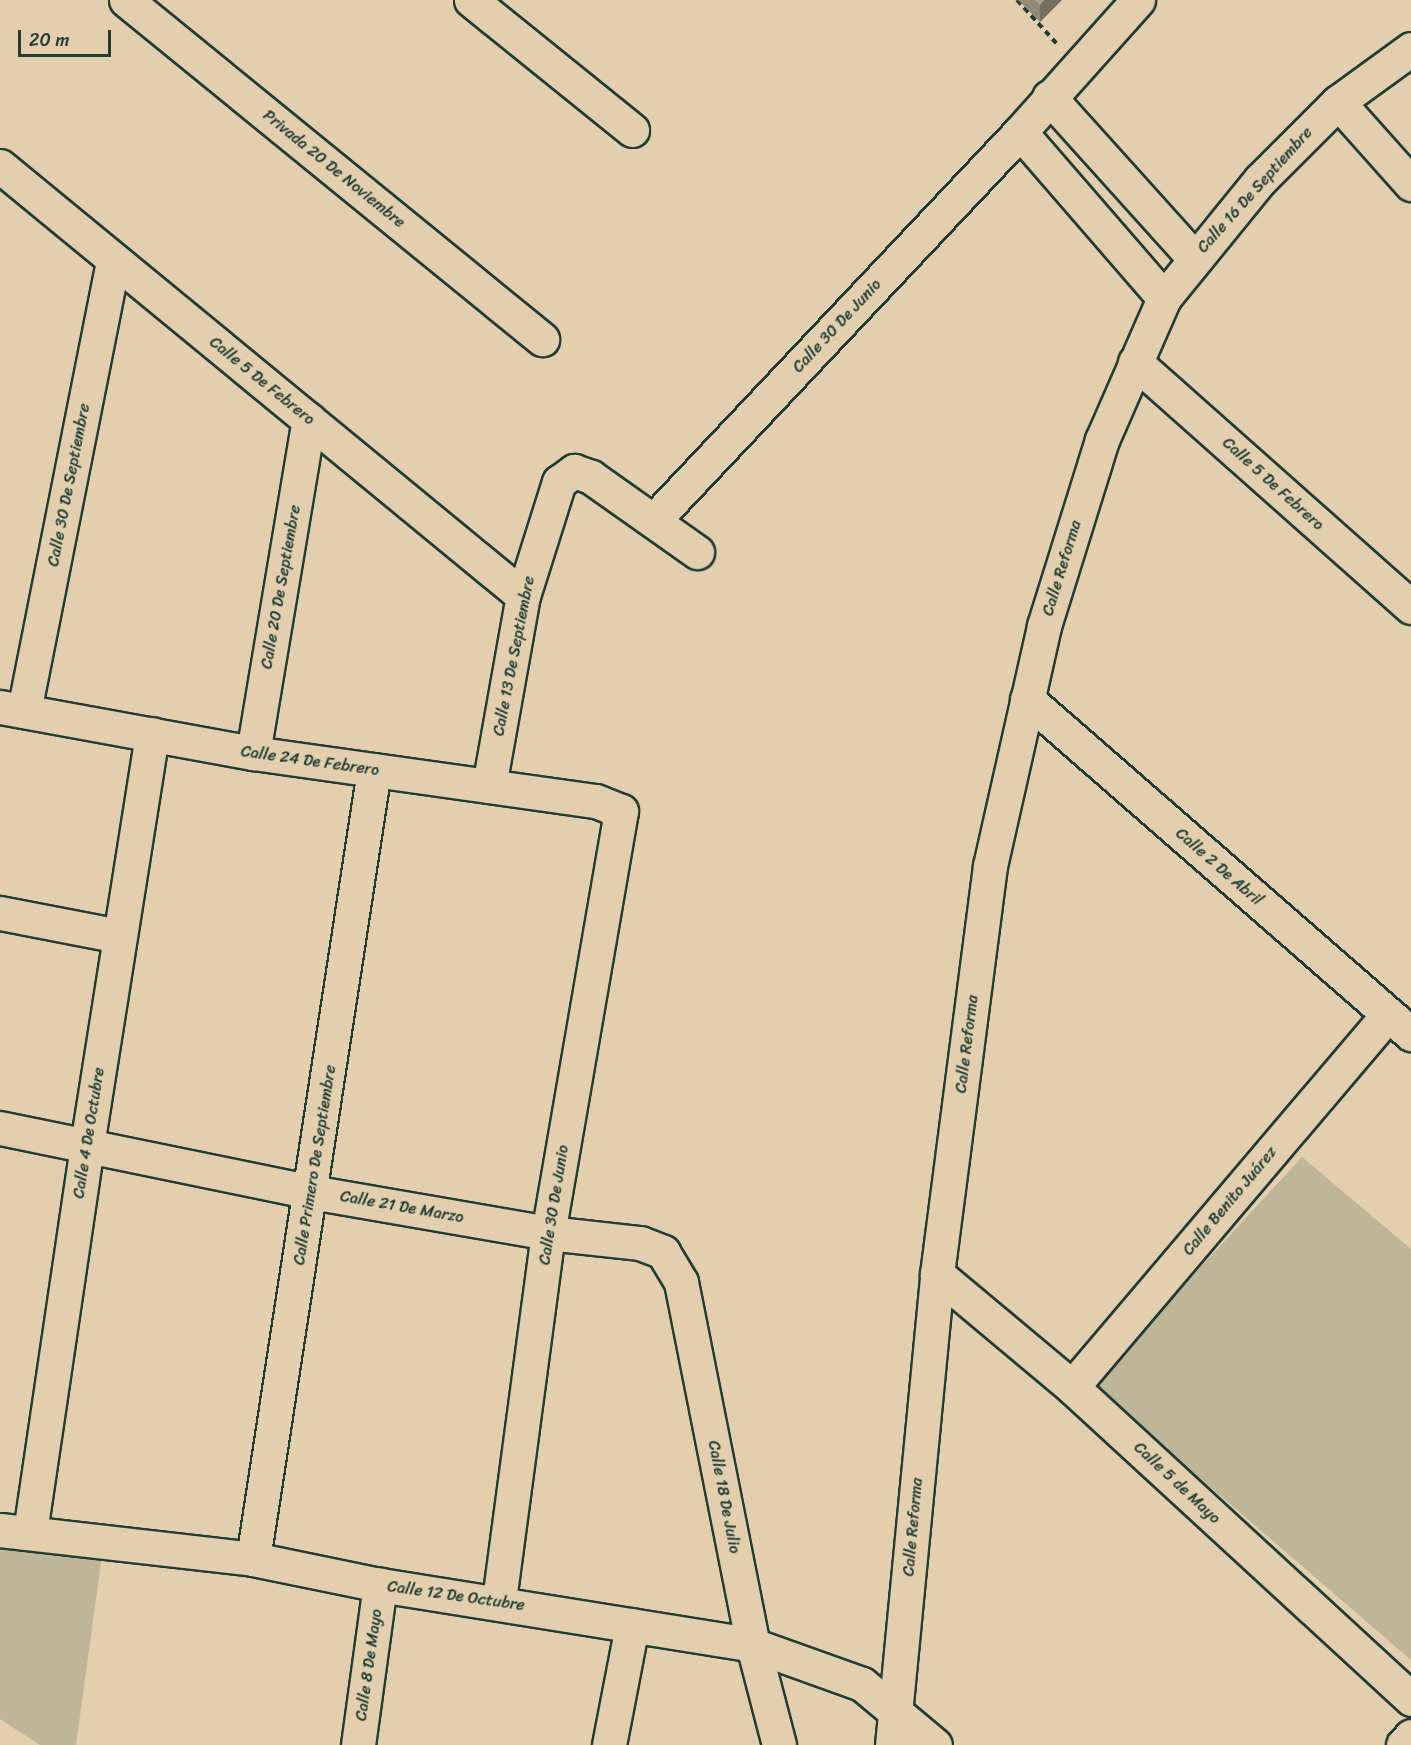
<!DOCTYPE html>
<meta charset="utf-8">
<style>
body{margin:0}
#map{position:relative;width:1411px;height:1745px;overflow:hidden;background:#e3cfae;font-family:Sriracha,sans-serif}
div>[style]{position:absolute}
.green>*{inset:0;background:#bfb598}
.path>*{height:4px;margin-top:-2px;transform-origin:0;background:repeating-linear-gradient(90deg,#1f3d34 0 6px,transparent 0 10.5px)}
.roads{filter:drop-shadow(2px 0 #1f3d34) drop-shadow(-2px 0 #1f3d34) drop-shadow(0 2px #1f3d34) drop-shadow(0 -2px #1f3d34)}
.minor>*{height:33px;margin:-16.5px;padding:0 16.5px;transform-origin:16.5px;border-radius:16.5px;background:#e3cfae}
.major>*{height:33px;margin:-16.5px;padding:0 16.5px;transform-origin:16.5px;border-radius:16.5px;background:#e3cfae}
.wall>*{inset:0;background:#908b76}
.shaded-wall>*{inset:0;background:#757160}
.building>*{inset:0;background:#a7a289}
span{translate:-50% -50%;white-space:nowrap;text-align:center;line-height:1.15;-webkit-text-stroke:5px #e3cfae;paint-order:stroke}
.street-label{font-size:16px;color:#1f3d34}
.scale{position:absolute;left:18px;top:30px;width:93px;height:27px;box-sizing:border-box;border:3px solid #1f3d34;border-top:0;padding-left:8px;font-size:18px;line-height:21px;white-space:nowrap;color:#1f3d34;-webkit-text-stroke:4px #e3cfae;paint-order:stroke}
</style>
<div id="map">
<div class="green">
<div style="clip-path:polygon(1302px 1157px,1411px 1249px,1411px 1660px,1092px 1385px)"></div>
<div style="clip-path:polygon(0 1544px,102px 1555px,76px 1745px,40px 1745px,0 1719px)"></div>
</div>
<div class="path">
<div style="left:1017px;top:0;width:59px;rotate:47.7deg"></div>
</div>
<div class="roads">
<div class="minor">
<div style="left:126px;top:0;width:537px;rotate:39.18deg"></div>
<div style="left:471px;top:0;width:207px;rotate:38.9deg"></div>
<div style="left:1049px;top:97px;width:217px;rotate:48deg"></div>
<div style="left:1338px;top:102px;width:110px;rotate:48.3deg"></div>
<div style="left:1020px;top:132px;width:220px;rotate:49.1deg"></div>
<div style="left:0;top:166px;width:677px;rotate:39.43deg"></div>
<div style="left:1135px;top:362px;width:369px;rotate:41.6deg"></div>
<div style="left:654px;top:520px;width:533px;rotate:-46.67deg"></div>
<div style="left:1020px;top:132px;width:177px;rotate:-48.2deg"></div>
<div style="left:1027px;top:699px;width:510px;rotate:41.1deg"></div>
<div style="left:0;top:707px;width:257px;rotate:10.3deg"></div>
<div style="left:253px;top:753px;width:346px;rotate:8deg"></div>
<div style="left:596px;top:801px;width:27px;rotate:22deg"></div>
<div style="left:621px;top:811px;width:428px;rotate:99.8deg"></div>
<div style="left:548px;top:1233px;width:371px;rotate:97.6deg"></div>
<div style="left:24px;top:711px;width:460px;rotate:-78.8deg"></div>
<div style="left:253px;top:753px;width:338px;rotate:-80.5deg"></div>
<div style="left:489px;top:786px;width:193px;rotate:-79.9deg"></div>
<div style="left:523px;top:596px;width:120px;rotate:-72.5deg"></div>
<div style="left:559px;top:482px;width:19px;rotate:-36deg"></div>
<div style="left:574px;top:471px;width:18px;rotate:19deg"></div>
<div style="left:591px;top:477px;width:130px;rotate:35.3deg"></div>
<div style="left:0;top:913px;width:122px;rotate:10.9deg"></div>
<div style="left:0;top:1128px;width:318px;rotate:11.6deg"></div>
<div style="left:311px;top:1192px;width:241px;rotate:9.8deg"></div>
<div style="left:548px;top:1233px;width:93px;rotate:6.2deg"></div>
<div style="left:640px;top:1243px;width:25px;rotate:21deg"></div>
<div style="left:663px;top:1252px;width:35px;rotate:59deg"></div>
<div style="left:681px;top:1282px;width:370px;rotate:78.8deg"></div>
<div style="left:753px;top:1645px;width:103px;rotate:75.4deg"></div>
<div style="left:937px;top:1274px;width:176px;rotate:39.9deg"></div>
<div style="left:1072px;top:1387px;width:461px;rotate:42.6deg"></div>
<div style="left:1072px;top:1387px;width:488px;rotate:-49.7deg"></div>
<div style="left:0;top:1530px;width:255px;rotate:6.5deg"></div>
<div style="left:253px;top:1559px;width:130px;rotate:11.6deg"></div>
<div style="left:380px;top:1585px;width:378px;rotate:9.1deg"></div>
<div style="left:753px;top:1645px;width:116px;rotate:19.7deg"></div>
<div style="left:862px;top:1684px;width:95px;rotate:39.9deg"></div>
<div style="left:30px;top:1532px;width:391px;rotate:-81.6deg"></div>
<div style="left:87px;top:1145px;width:416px;rotate:-81deg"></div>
<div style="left:253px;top:1559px;width:798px;rotate:-81.28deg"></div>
<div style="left:358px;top:1745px;width:162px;rotate:-82.2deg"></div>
<div style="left:609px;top:1745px;width:122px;rotate:-79.1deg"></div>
<div style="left:1403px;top:1745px;width:12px;rotate:-48deg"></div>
</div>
<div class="major">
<div style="left:892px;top:1745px;width:473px;rotate:-84.5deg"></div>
<div style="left:937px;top:1274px;width:411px;rotate:-82.6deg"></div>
<div style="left:990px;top:866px;width:246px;rotate:-77.3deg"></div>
<div style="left:1044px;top:626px;width:195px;rotate:-72.7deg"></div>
<div style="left:1102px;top:440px;width:155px;rotate:-66.4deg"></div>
<div style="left:1164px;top:298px;width:152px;rotate:-50.9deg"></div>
<div style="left:1260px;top:180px;width:110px;rotate:-45deg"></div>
<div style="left:1338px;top:102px;width:90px;rotate:-36deg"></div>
</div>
</div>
<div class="wall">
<div style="clip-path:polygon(1018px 0,1062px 0,1040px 22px)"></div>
</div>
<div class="shaded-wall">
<div style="clip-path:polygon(1044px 0,1062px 0,1040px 22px,1040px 5px)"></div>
</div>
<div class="building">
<div style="clip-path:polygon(1035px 0,1044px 0,1040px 5px)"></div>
</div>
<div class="street-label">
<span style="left:334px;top:169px;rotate:39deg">Privada 20 De Noviembre</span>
<span style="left:1255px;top:190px;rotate:-48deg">Calle 16 De Septiembre</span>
<span style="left:837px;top:326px;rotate:-47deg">Calle 30 De Junio</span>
<span style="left:262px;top:381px;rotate:39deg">Calle 5 De Febrero</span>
<span style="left:1273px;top:484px;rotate:42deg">Calle 5 De Febrero</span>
<span style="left:69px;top:485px;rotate:-79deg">Calle 30 De Septiembre</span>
<span style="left:1062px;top:568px;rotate:-73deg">Calle Reforma</span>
<span style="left:281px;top:587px;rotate:-80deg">Calle 20 De Septiembre</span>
<span style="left:514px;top:656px;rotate:-79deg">Calle 13 De Septiembre</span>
<span style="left:310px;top:761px;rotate:8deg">Calle 24 De Febrero</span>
<span style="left:1219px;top:867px;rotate:41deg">Calle 2 De Abril</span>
<span style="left:967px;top:1044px;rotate:-83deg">Calle Reforma</span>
<span style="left:89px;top:1133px;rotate:-81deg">Calle 4 De Octubre</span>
<span style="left:315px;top:1165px;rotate:-81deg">Calle Primero De Septiembre</span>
<span style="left:1230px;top:1201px;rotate:-50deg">Calle Benito Juárez</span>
<span style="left:554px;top:1205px;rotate:-81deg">Calle 30 De Junio</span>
<span style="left:402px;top:1207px;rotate:10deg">Calle 21 De Marzo</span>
<span style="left:1177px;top:1483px;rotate:43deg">Calle 5 de Mayo</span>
<span style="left:724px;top:1497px;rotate:79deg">Calle 18 De Julio</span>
<span style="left:913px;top:1527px;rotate:-85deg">Calle Reforma</span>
<span style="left:456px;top:1596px;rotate:8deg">Calle 12 De Octubre</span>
<span style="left:369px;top:1665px;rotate:-82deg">Calle 8 De Mayo</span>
</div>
<div class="scale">20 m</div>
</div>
